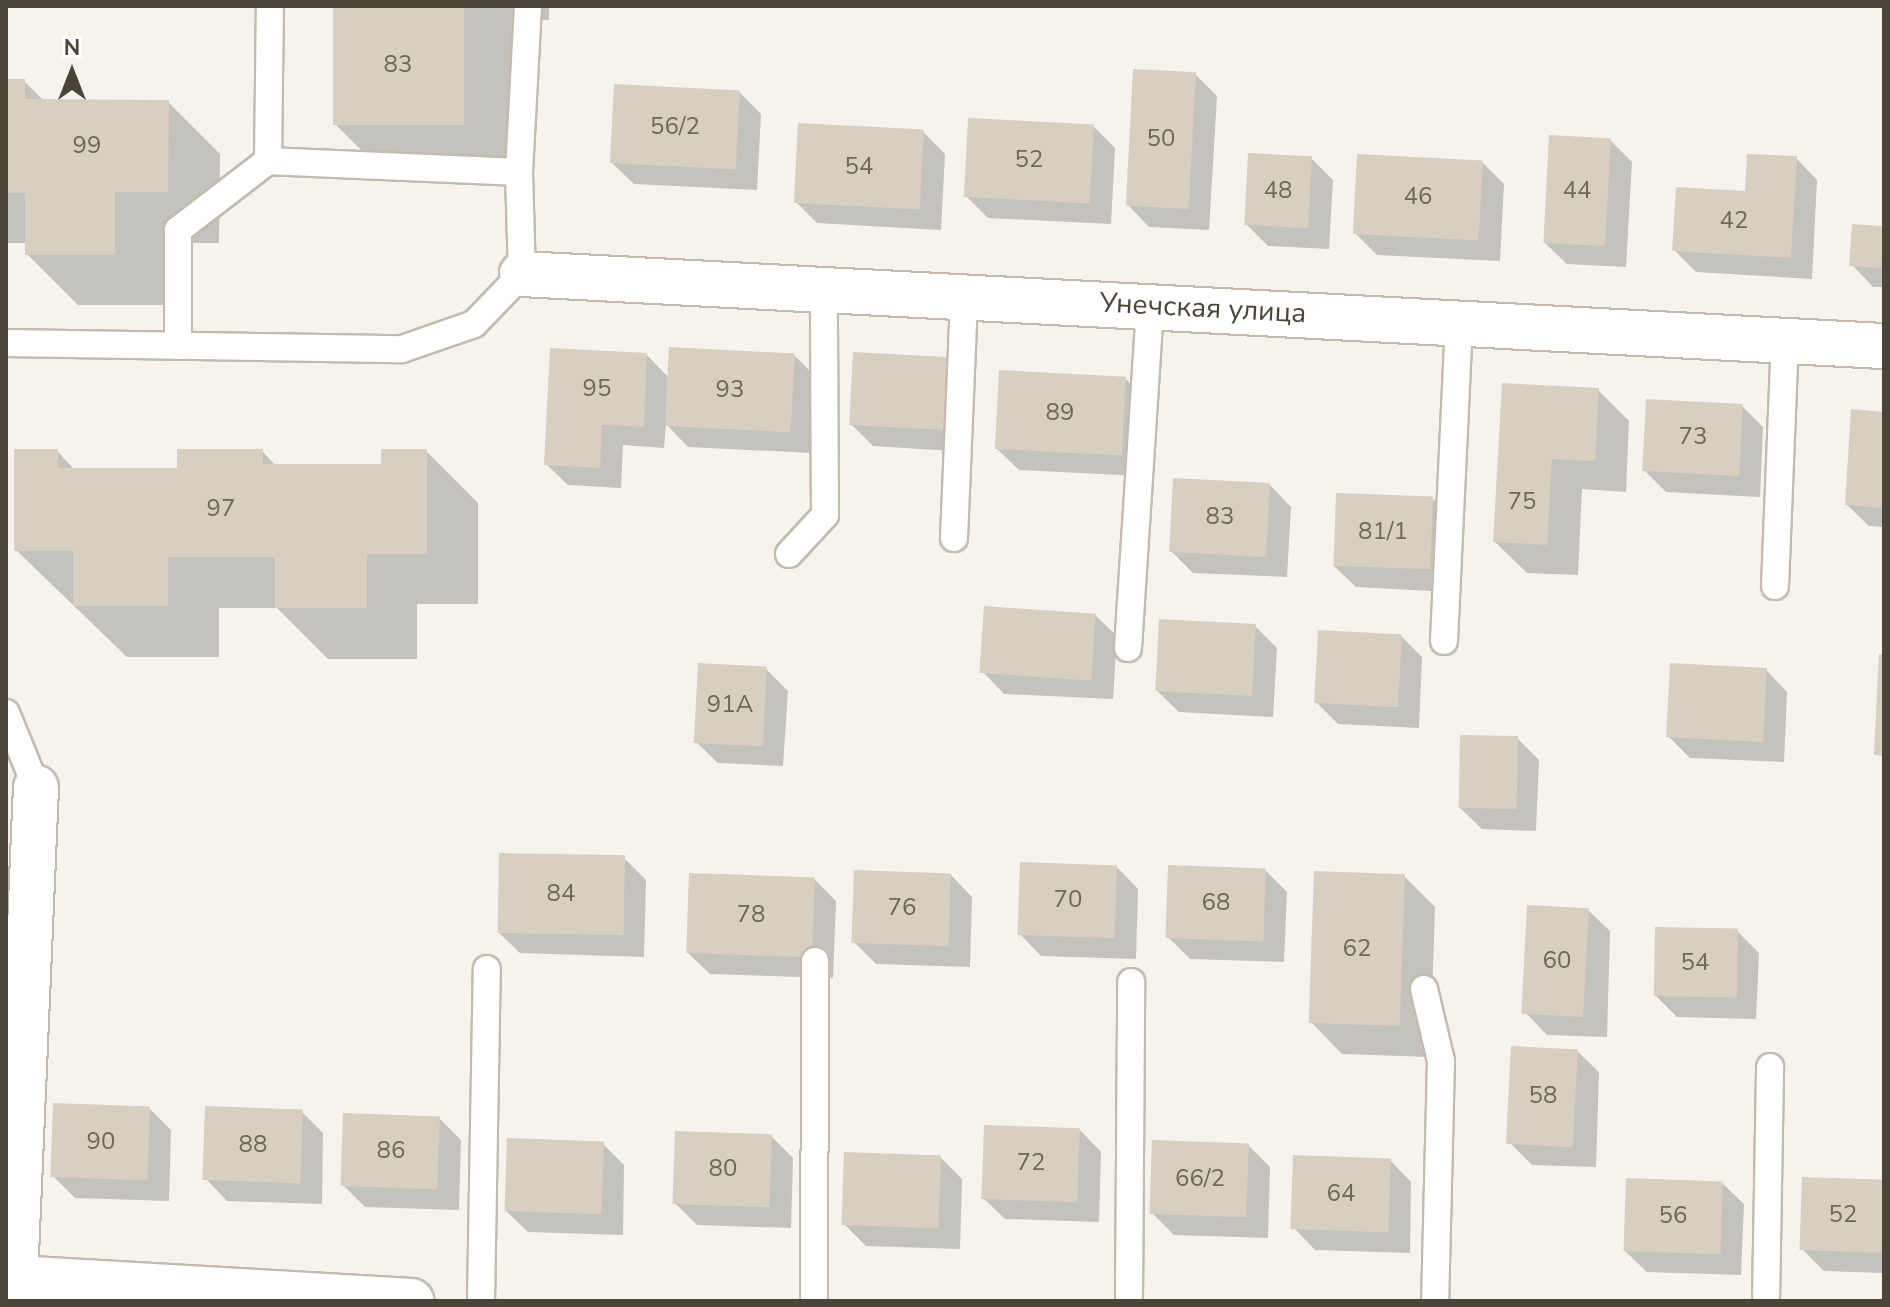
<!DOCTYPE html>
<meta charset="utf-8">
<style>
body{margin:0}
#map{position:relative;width:1890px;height:1307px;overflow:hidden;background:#f6f3ec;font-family:"Nunito Sans",sans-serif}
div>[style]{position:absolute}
.shadow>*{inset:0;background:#0003}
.building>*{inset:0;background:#d8cfc1;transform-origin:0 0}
.roads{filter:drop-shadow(2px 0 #c2bbae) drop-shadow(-2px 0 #c2bbae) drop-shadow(0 2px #c2bbae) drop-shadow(0 -2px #c2bbae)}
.lane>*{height:26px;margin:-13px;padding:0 13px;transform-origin:13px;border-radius:13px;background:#fff}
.street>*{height:44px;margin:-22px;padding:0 22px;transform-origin:22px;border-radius:22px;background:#fff}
span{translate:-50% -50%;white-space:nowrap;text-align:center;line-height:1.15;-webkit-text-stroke:6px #fff;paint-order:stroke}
.number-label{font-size:24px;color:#6e675b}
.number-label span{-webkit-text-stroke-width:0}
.street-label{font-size:28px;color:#4b4439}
.frame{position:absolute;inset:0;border:8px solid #4b4439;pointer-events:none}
.north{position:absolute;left:32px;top:32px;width:80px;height:80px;-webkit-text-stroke:6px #fff;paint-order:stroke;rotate:0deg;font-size:22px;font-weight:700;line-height:32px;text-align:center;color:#4b4439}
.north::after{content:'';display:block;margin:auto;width:28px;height:36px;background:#4b4439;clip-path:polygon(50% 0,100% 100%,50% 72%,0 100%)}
</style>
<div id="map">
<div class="shadow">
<div style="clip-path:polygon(335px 6px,549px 6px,549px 20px,515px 20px,514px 176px,387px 176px,335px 124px)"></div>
<div style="clip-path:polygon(1195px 74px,1217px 96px,1209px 230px,1149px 227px,1128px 205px)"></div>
<div style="clip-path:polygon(6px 81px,24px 81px,44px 101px,168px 102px,220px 154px,219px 243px,166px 243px,166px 305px,78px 305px,27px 254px,27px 243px,6px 243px)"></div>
<div style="clip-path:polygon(739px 92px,761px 114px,757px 190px,634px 184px,612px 163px)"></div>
<div style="clip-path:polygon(1093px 126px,1115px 148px,1111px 224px,988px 218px,966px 196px)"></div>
<div style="clip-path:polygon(923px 132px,945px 154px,941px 230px,817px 223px,796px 202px)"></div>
<div style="clip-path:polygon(1610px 140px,1632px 162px,1626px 267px,1567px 264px,1545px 243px)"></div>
<div style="clip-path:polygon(1311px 158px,1333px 180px,1329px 249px,1268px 246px,1246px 224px)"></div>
<div style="clip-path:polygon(1796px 158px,1817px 180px,1812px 279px,1696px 272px,1675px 251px)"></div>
<div style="clip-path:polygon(1483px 163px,1504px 184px,1500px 261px,1377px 255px,1355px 233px)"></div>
<div style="clip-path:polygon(1884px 228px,1884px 287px,1873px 287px,1852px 265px)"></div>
<div style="clip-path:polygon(647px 355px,669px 378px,794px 355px,816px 377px,812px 453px,688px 447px,666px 424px,664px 448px,623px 445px,621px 488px,568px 485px,546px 464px)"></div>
<div style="clip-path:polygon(950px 359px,968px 452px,873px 446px,852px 425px)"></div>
<div style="clip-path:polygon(1125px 378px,1146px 400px,1142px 476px,1019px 470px,997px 449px)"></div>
<div style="clip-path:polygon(1598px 390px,1629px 421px,1626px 492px,1582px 489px,1578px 575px,1527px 573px,1495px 542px)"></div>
<div style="clip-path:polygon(1742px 406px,1763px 427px,1760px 497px,1666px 492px,1644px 470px)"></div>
<div style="clip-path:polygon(1884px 414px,1884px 527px,1869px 526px,1847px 505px)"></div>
<div style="clip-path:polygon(57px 451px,75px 470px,179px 470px,262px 451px,276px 466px,383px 466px,426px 451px,478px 503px,478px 604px,417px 604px,417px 659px,328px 659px,277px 608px,219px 608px,219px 657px,127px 657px,16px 550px)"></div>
<div style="clip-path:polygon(1270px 485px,1291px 507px,1287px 577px,1193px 573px,1171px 551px)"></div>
<div style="clip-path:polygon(1433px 499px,1454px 521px,1450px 592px,1356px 587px,1334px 566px)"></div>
<div style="clip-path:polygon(1095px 615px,1117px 636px,1113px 699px,1004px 694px,983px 672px)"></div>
<div style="clip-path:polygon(1255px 626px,1277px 648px,1273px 717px,1179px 712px,1157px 691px)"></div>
<div style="clip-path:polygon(1401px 636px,1422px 657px,1419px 728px,1338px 724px,1317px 703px)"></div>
<div style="clip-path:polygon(766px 669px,788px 691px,783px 766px,718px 763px,696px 742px)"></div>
<div style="clip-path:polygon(1766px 670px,1787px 692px,1784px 762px,1690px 758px,1668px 736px)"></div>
<div style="clip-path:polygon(1517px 738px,1539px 760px,1536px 831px,1482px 829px,1460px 808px)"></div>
<div style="clip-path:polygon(624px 858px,646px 880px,644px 957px,520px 953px,498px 932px)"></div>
<div style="clip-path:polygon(1117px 867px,1138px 889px,1136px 959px,1041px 956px,1020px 934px)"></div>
<div style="clip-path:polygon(1265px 870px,1287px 892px,1284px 962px,1190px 959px,1168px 937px)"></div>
<div style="clip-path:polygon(951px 875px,972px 897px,970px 967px,876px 964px,854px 942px)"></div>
<div style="clip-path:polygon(1404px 876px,1435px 907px,1430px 1057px,1342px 1054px,1311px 1022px)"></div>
<div style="clip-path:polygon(814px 879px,836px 901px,833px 978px,710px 974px,688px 953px)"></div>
<div style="clip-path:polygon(1588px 910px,1610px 931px,1607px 1037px,1547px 1035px,1526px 1013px)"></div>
<div style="clip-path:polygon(1737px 931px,1759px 953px,1756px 1019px,1677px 1017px,1655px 995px)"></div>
<div style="clip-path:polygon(1577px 1051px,1599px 1072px,1596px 1167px,1532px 1165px,1510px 1143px)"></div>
<div style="clip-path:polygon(149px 1108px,171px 1130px,169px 1201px,75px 1198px,53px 1176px)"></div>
<div style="clip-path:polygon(302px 1112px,323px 1133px,322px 1204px,227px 1201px,206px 1179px)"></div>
<div style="clip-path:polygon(439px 1118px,461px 1140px,459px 1210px,365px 1207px,343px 1185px)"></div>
<div style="clip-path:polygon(1080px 1130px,1101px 1152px,1099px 1222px,1005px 1219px,983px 1198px)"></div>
<div style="clip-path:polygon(771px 1136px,793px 1158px,791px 1228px,697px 1225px,675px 1203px)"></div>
<div style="clip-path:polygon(603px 1144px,624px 1165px,623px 1235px,528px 1232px,506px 1211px)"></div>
<div style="clip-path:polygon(1248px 1145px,1270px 1167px,1268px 1238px,1174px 1235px,1152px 1213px)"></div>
<div style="clip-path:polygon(940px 1157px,962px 1179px,960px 1249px,866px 1246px,844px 1224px)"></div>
<div style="clip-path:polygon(1390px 1160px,1411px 1182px,1410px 1253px,1315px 1250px,1294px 1228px)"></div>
<div style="clip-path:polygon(1884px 1182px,1884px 1273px,1824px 1271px,1802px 1249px)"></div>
<div style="clip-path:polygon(1722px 1183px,1744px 1204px,1741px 1275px,1647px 1272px,1625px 1251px)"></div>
</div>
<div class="building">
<div style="left:333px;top:6px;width:131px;height:119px"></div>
<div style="left:1133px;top:69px;width:63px;height:137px;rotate:3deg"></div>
<div style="clip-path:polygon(6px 79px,25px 79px,25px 99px,169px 100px,168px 192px,115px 192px,115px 255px,25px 255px,25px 193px,6px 193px)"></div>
<div style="left:614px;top:84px;width:126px;height:79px;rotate:3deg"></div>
<div style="left:968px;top:118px;width:126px;height:79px;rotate:3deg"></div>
<div style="left:798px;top:123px;width:126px;height:80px;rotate:3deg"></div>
<div style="left:1549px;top:135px;width:62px;height:108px;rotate:3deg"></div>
<div style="left:1248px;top:153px;width:64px;height:72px;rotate:3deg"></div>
<div style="left:1357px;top:154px;width:126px;height:80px;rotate:3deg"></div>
<div style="clip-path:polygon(1747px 154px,1797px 156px,1791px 258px,1672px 251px,1676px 187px,1745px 191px)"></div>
<div style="left:1852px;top:224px;width:32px;height:42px;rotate:4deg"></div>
<div style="left:669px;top:347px;width:126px;height:79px;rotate:3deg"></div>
<div style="clip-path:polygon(550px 348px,647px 353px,644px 427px,602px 425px,600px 468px,544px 465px)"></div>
<div style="left:853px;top:352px;width:98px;height:73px;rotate:3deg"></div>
<div style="left:999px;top:370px;width:127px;height:79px;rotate:3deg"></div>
<div style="clip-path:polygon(1502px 383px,1599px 388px,1595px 461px,1552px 459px,1547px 545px,1493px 542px)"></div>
<div style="left:1646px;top:399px;width:97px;height:72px;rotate:3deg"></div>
<div style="clip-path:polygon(1851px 409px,1884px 412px,1884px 508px,1845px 505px)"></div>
<div style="clip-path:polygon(14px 449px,58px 449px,58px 468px,177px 468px,177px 449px,263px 449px,263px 464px,381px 464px,381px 449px,427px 449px,427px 554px,367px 554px,367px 608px,275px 608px,275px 557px,168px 557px,168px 606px,73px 606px,73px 551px,14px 551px)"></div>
<div style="left:1173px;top:478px;width:97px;height:74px;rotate:3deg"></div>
<div style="left:1336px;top:493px;width:97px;height:73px;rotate:2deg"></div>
<div style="left:984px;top:606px;width:112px;height:67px;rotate:4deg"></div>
<div style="left:1159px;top:619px;width:97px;height:72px;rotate:3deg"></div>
<div style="left:1318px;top:630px;width:84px;height:73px;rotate:3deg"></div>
<div style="clip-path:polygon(1879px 654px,1884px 655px,1884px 756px,1874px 755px)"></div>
<div style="left:698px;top:663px;width:69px;height:80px;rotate:3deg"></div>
<div style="left:1670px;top:663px;width:97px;height:74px;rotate:3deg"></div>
<div style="left:1460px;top:735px;width:58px;height:73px;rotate:1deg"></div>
<div style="left:499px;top:853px;width:126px;height:80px;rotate:1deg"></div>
<div style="left:1020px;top:862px;width:97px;height:73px;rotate:2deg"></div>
<div style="left:1168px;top:865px;width:98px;height:73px;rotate:2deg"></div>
<div style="left:854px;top:870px;width:97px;height:73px;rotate:2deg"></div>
<div style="left:1314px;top:871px;width:91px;height:152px;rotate:2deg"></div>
<div style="left:689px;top:873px;width:126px;height:80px;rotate:2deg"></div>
<div style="left:1527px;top:905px;width:62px;height:109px;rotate:3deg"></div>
<div style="left:1655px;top:927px;width:83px;height:69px;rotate:1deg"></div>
<div style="left:1511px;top:1046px;width:67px;height:98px;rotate:3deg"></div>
<div style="left:53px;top:1103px;width:97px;height:74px;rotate:2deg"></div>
<div style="left:205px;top:1106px;width:98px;height:74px;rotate:2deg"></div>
<div style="left:343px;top:1113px;width:97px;height:73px;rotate:2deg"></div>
<div style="left:984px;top:1125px;width:96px;height:74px;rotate:2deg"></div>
<div style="left:675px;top:1131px;width:97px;height:73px;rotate:2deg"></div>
<div style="left:507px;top:1138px;width:97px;height:73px;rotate:2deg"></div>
<div style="left:1152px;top:1140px;width:97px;height:74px;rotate:2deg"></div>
<div style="left:844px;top:1152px;width:97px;height:73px;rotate:2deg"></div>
<div style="left:1293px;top:1155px;width:98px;height:74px;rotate:2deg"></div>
<div style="left:1802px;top:1177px;width:82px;height:73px;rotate:2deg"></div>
<div style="left:1626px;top:1178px;width:97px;height:73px;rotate:2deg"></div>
</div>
<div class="roads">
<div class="lane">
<div style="left:268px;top:161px;width:155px;rotate:-89.3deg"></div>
<div style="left:6px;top:343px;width:396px;rotate:0.9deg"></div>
<div style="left:402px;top:349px;width:76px;rotate:-19.1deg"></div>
<div style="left:474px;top:324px;width:69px;rotate:-46.2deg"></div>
<div style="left:522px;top:274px;width:102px;rotate:-91.7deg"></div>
<div style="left:178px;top:346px;width:116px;rotate:-90deg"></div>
<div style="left:178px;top:230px;width:113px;rotate:-37.5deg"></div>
<div style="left:268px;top:161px;width:251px;rotate:2.5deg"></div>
<div style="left:519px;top:172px;width:166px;rotate:-86.9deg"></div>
<div style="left:954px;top:538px;width:242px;rotate:-87.6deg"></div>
<div style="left:789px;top:554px;width:53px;rotate:-47.3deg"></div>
<div style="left:825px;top:515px;width:223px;rotate:-90.3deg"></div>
<div style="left:1775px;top:586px;width:245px;rotate:-87.7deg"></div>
<div style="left:1444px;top:641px;width:321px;rotate:-87.3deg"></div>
<div style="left:1128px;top:648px;width:344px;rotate:-86.3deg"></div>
<div style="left:6px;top:713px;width:80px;rotate:67.9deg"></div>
<div style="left:1424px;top:989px;width:74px;rotate:76.7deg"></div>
<div style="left:1441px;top:1061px;width:240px;rotate:91.4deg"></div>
<div style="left:481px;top:1301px;width:332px;rotate:-89deg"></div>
<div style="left:814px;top:1301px;width:340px;rotate:-89.8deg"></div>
<div style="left:1129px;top:1301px;width:319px;rotate:-89.6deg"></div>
<div style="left:1766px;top:1301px;width:234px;rotate:-89deg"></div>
</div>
<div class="street">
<div style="left:522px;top:274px;width:1364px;rotate:3.03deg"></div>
<div style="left:14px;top:1278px;width:398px;rotate:3.3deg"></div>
<div style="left:14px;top:1301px;width:514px;rotate:-87.55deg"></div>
</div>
</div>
<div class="number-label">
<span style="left:398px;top:65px">83</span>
<span style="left:675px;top:127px">56/2</span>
<span style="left:1161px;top:139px">50</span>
<span style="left:87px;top:146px">99</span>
<span style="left:1029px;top:160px">52</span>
<span style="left:859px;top:167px">54</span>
<span style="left:1278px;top:191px">48</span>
<span style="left:1577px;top:191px">44</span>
<span style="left:1418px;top:197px">46</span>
<span style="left:1734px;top:221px">42</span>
<span style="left:597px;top:389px">95</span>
<span style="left:730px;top:390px">93</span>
<span style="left:1060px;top:413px">89</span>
<span style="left:1693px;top:437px">73</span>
<span style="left:1522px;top:502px">75</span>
<span style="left:221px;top:509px">97</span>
<span style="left:1220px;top:517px">83</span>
<span style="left:1383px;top:532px">81/1</span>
<span style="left:730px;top:705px">91А</span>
<span style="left:561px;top:894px">84</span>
<span style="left:1068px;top:900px">70</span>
<span style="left:1216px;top:903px">68</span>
<span style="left:902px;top:908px">76</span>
<span style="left:751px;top:915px">78</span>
<span style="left:1357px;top:949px">62</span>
<span style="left:1557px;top:961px">60</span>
<span style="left:1695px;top:963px">54</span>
<span style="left:1543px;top:1096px">58</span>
<span style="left:101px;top:1142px">90</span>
<span style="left:253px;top:1145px">88</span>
<span style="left:391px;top:1151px">86</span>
<span style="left:1031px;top:1163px">72</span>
<span style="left:723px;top:1169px">80</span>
<span style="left:1200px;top:1179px">66/2</span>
<span style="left:1341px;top:1194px">64</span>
<span style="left:1843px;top:1215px">52</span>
<span style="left:1673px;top:1216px">56</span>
</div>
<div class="street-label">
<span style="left:1203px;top:308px;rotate:3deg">Унечская улица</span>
</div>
<div class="frame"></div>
<div class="north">N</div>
</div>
